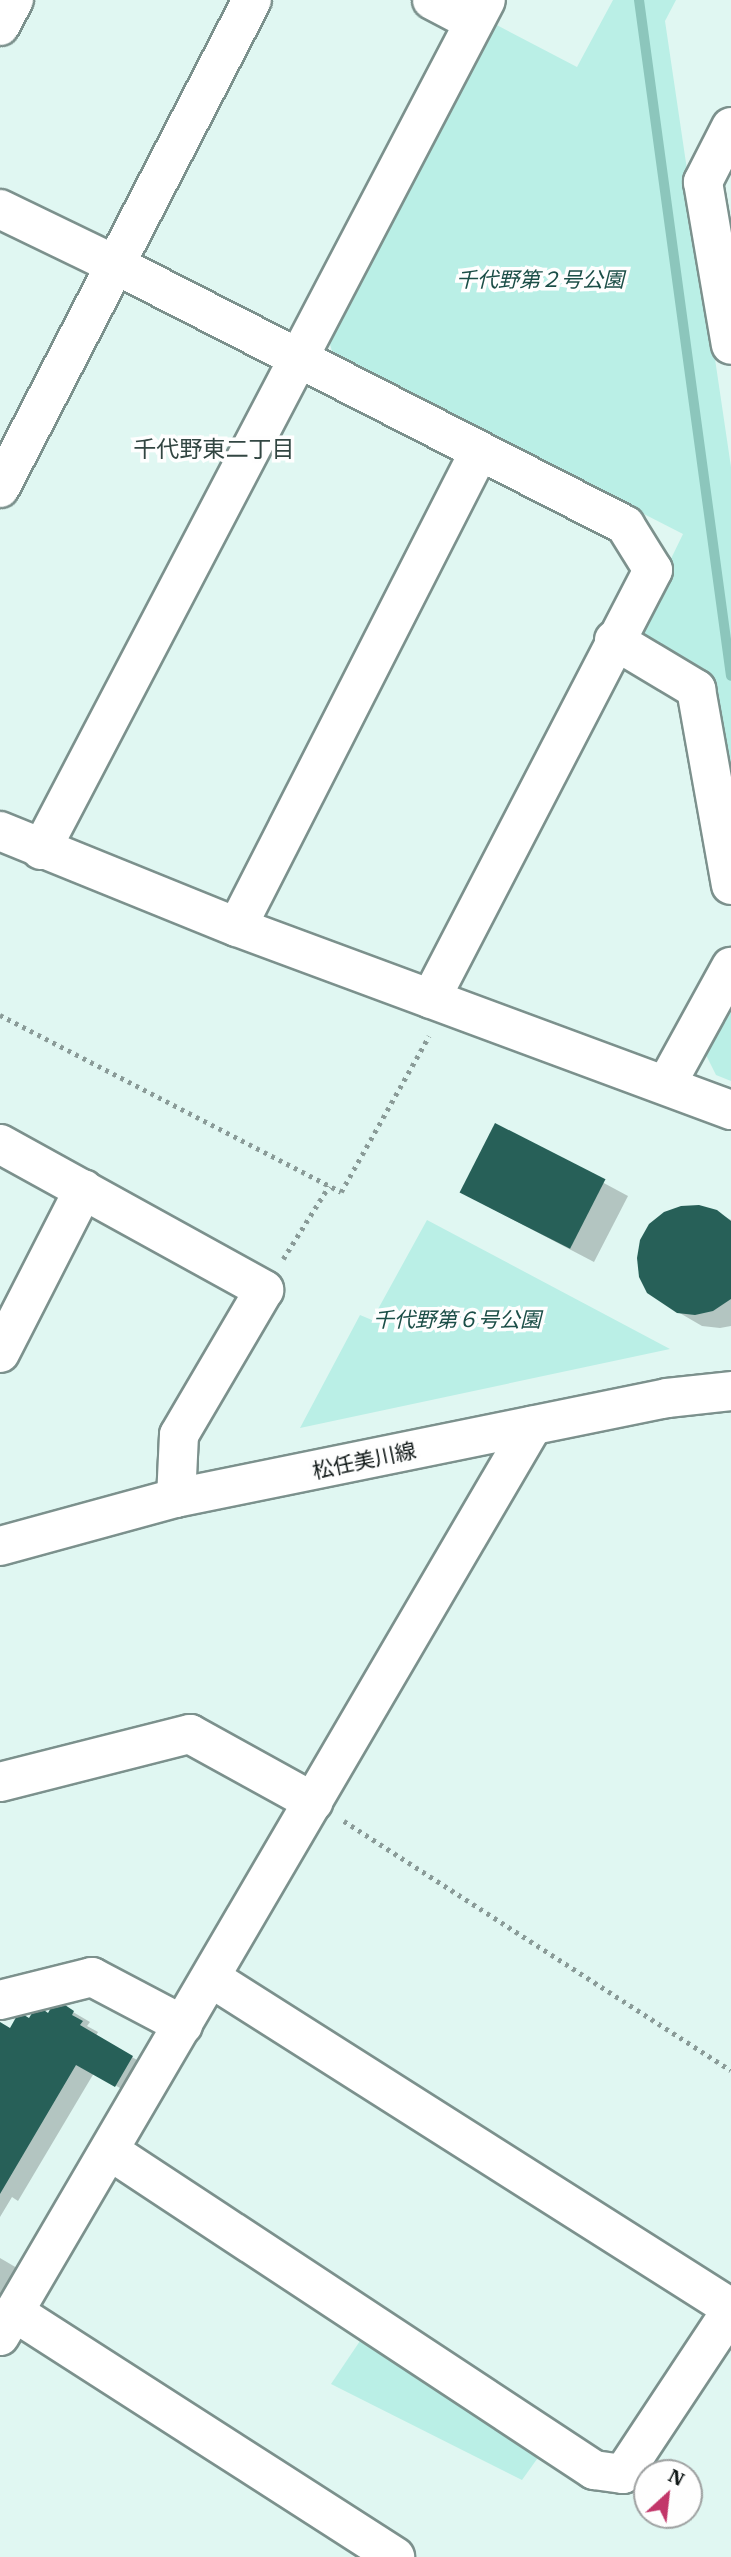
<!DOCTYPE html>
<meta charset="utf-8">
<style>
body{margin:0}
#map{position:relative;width:731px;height:2557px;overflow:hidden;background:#e0f7f2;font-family:"IBM Plex Serif","Noto Sans JP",serif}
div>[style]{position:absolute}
.green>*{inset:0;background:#baefe6}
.shadow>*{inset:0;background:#0003}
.stream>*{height:10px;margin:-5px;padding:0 5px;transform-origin:5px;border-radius:5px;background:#8cc6bc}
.building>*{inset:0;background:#276058;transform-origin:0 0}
.path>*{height:4.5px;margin-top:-2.25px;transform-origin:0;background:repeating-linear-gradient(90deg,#8a9b98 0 3.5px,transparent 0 8.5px)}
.roads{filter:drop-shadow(2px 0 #7c918d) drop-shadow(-2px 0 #7c918d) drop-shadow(0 2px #7c918d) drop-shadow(0 -2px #7c918d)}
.minor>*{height:38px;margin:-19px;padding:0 19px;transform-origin:19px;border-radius:19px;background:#fff}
.major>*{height:38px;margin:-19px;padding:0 19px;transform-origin:19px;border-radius:19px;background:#fff}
span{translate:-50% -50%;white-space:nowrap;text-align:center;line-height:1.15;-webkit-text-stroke:7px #fefefe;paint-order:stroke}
.park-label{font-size:21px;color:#1b4e47;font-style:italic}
.street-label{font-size:21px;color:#0e1615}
.neighbourhood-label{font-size:23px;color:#324642}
.north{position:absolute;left:633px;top:2459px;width:70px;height:70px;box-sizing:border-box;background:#fefefe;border:2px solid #9ea1a1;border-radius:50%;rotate:27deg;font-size:19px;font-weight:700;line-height:28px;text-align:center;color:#0e1615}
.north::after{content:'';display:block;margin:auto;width:24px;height:32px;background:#c23669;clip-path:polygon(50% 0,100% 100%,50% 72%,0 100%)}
</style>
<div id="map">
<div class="green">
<div style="clip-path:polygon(613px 0,676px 0,665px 21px,731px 467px,731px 820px,705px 678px,633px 637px,683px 534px,333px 355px,328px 337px,491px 22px,577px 67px)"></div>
<div style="clip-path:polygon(731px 984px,731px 1081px,716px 1075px,702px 1047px)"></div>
<div style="clip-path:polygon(427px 1220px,670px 1349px,300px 1428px,360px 1315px,372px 1320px)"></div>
<div style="clip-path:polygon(362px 2338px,542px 2452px,522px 2480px,331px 2384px)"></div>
</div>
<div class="shadow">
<div style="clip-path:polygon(496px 1125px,628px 1196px,594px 1262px,485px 1205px)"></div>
<div style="clip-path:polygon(716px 1212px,731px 1220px,731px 1326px,720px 1328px,702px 1326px,678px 1312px)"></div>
<div style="clip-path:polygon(56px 2002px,90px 2022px,87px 2026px,98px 2032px,96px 2036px,149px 2067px,132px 2095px,94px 2073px,18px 2201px,12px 2197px,0 2217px,0 2024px,11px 2030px,49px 2014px)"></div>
<div style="clip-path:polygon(0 2258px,34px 2278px,0 2340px)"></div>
</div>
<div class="stream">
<div style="left:639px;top:0;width:682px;rotate:82.25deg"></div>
</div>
<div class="building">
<div style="left:495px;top:1123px;width:124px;height:78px;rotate:27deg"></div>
<div style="clip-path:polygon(699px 1205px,717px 1210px,731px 1221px,731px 1299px,713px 1311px,695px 1315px,677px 1313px,647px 1293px,639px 1277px,637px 1258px,640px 1240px,649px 1224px,664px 1212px,681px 1206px)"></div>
<div style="clip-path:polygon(56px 1999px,74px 2011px,72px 2015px,83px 2021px,80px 2025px,133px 2056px,115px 2087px,76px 2065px,0 2194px,0 2022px,10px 2028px,19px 2012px,29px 2018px,37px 2005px,48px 2013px)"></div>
</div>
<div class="path">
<div style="left:0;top:1015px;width:384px;rotate:27.4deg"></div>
<div style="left:341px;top:1192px;width:179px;rotate:-60.6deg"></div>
<div style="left:283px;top:1259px;width:86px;rotate:-57.8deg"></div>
<div style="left:344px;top:1821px;width:460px;rotate:32.8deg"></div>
</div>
<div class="roads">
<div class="minor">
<div style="left:432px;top:0;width:47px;rotate:27.6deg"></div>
<div style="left:0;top:26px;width:30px;rotate:-62deg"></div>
<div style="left:731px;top:127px;width:62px;rotate:117deg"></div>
<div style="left:703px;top:182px;width:165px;rotate:80.3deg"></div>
<div style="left:0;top:209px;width:127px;rotate:25.8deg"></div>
<div style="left:114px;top:264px;width:574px;rotate:27.06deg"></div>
<div style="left:625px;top:525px;width:53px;rotate:58.1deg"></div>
<div style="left:653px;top:570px;width:483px;rotate:117.4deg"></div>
<div style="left:0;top:488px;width:549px;rotate:-62.69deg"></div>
<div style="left:614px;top:640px;width:96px;rotate:30.9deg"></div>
<div style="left:696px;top:689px;width:199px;rotate:79.9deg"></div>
<div style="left:0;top:831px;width:256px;rotate:22.1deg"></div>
<div style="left:237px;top:927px;width:527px;rotate:20.33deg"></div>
<div style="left:41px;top:850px;width:959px;rotate:-62.37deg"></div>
<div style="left:237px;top:927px;width:533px;rotate:-63deg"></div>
<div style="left:666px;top:1085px;width:135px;rotate:-61.2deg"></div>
<div style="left:0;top:1144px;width:302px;rotate:28.9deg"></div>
<div style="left:264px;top:1290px;width:168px;rotate:120.4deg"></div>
<div style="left:179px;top:1435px;width:63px;rotate:92.7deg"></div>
<div style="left:0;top:1353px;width:184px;rotate:-62.9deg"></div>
<div style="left:0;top:1782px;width:196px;rotate:-14.2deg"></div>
<div style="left:190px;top:1734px;width:141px;rotate:28.9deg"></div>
<div style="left:211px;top:1978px;width:616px;rotate:32.4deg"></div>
<div style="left:0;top:2000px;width:95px;rotate:-14deg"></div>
<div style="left:92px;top:1977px;width:103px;rotate:27.8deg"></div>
<div style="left:110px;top:2151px;width:580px;rotate:33.39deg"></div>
<div style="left:594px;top:2470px;width:29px;rotate:8deg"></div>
<div style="left:623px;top:2474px;width:196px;rotate:-56.5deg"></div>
<div style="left:14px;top:2312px;width:453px;rotate:32.7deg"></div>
<div style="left:0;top:2336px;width:1055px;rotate:-59.67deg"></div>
</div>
<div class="major">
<div style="left:0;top:1546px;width:182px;rotate:-15.3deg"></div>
<div style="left:176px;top:1498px;width:501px;rotate:-11.51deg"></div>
<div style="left:667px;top:1398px;width:64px;rotate:-6.2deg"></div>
</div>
</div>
<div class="park-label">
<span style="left:540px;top:279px">千代野第２号公園</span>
<span style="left:457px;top:1319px">千代野第６号公園</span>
</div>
<div class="street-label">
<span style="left:364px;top:1460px;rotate:-12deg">松任美川線</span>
</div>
<div class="neighbourhood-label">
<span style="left:214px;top:448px">千代野東二丁目</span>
</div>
<div class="north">N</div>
</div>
